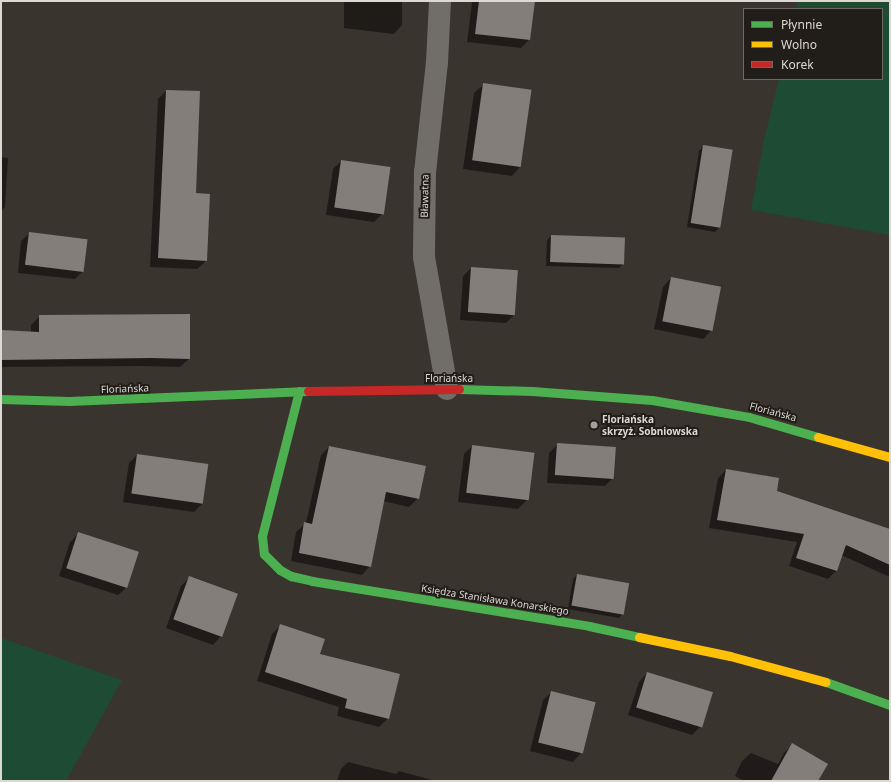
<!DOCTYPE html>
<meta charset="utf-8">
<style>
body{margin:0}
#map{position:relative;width:891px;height:782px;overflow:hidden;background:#3a342f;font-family:"Noto Sans",sans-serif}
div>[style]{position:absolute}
.green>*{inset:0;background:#1d4c32}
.shadow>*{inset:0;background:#0007}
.building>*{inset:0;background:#847e7a;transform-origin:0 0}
.street>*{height:22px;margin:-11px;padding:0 11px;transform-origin:11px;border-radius:11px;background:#716d69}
.fast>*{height:9px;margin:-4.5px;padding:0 4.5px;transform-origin:4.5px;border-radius:4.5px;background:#4caf50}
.slow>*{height:9px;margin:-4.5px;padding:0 4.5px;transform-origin:4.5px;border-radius:4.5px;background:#ffc107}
.jam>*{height:9px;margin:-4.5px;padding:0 4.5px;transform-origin:4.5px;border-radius:4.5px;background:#c62828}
.dots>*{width:11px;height:11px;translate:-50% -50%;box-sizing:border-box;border:2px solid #211d18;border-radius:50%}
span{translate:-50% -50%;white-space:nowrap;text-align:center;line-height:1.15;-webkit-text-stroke:4px #211d18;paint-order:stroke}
.street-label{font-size:10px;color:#ded8d2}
.poi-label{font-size:10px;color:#ded8d2;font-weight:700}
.left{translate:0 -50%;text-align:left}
.frame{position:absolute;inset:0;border:2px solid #ded8d2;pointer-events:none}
.legend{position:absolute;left:743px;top:8px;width:140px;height:72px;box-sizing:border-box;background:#211d18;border:1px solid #6d6862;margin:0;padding:5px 7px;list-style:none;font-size:12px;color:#ded8d2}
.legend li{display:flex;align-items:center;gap:8px;height:20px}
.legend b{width:20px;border:1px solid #6d6862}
</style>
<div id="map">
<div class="green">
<div style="clip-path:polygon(798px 1px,890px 1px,890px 235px,751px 210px,764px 140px,779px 79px,882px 79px,882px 9px,796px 9px)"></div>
<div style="clip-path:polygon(1px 638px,122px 680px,66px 781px,1px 781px)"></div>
</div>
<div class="shadow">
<div style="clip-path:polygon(344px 1px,402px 1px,402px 25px,394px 34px,344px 28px)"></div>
<div style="clip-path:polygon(473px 1px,534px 1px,529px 40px,521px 48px,467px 42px,472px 3px)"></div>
<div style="clip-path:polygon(483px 85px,520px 167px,512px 176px,463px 169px,474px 93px)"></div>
<div style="clip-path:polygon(166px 91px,195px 194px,206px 261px,197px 269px,150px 267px,158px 99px)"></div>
<div style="clip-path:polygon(703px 146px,719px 228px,715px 232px,687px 227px,699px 151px)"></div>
<div style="clip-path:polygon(1px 157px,8px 158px,5px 207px,1px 211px)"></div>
<div style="clip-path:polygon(341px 161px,383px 213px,374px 222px,326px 215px,333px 169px)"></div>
<div style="clip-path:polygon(30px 233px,87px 239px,83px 271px,75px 279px,18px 273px,21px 241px)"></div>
<div style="clip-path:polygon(551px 236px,623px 264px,619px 268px,546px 266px,547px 240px)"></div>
<div style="clip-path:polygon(471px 268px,514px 315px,506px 323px,460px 320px,463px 276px)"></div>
<div style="clip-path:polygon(671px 278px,711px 331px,703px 339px,654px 329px,663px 287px)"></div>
<div style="clip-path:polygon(189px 315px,189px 359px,180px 367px,142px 366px,1px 367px,1px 331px,31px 332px,31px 325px,40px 316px)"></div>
<div style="clip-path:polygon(558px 444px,613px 478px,605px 486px,547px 483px,549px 453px)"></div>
<div style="clip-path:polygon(472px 446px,533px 454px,526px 501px,518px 509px,458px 502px,464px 454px)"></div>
<div style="clip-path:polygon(329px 447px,418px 498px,409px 507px,383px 501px,370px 566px,362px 575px,291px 561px,296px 532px,306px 523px,321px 455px)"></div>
<div style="clip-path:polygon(137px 455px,207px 465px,202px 504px,194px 512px,123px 502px,129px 463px)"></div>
<div style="clip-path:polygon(726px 470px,776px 492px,890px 530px,890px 577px,841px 555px,836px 571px,828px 579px,789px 566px,797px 542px,709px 528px,718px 478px)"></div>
<div style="clip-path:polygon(79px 533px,138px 552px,127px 587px,118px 595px,59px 576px,70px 542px)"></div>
<div style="clip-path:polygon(577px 575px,623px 614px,619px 618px,568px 609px,573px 579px)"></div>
<div style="clip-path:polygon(189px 578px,221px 636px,213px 645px,166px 628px,181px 586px)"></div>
<div style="clip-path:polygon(281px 625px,319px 655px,388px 718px,379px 727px,337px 716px,339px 707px,257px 681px,272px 634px)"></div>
<div style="clip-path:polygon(647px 673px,701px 726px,692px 735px,628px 715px,639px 682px)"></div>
<div style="clip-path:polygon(552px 692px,581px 753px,573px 762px,530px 751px,543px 700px)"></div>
<div style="clip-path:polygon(792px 745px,817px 781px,744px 781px,735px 776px,742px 761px,751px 753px,778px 764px,784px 753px)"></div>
<div style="clip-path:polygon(348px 762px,396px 774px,399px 771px,436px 781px,337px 781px,341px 769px)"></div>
</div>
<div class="building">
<div style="clip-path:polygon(479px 1px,535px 1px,530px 40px,475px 34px)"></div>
<div style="left:483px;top:83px;width:49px;height:78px;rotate:8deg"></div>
<div style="clip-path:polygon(166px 90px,200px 91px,196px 193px,210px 194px,207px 261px,158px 258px)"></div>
<div style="left:703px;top:145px;width:30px;height:79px;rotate:9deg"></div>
<div style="left:341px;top:160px;width:50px;height:48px;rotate:8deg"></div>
<div style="left:29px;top:232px;width:59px;height:33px;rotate:7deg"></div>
<div style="left:551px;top:235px;width:74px;height:27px;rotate:2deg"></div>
<div style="left:471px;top:267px;width:47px;height:45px;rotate:4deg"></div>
<div style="left:671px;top:277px;width:51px;height:45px;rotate:11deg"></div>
<div style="clip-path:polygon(190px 314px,190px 359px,151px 358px,1px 360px,1px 330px,39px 332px,39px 315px)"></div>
<div style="left:557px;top:443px;width:59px;height:32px;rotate:4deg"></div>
<div style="left:472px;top:445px;width:63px;height:48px;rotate:7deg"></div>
<div style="clip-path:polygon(329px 446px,426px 466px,419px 499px,386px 492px,371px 567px,299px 553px,304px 522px,312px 524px)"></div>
<div style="left:137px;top:454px;width:72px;height:40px;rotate:8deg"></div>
<div style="clip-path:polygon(726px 469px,779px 478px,777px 491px,890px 529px,890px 565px,846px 545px,837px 571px,796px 558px,804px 534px,717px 520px)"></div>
<div style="left:78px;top:532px;width:64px;height:38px;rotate:18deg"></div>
<div style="left:577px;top:574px;width:53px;height:32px;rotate:10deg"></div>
<div style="left:189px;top:576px;width:52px;height:46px;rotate:20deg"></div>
<div style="clip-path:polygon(280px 624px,325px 639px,320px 654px,400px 674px,389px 719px,345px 708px,347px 699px,265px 672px)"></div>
<div style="left:647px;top:672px;width:69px;height:37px;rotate:17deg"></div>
<div style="left:551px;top:691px;width:46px;height:53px;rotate:14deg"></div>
<div style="clip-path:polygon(792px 743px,828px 764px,818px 781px,771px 781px)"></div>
</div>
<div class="street">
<div style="left:440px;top:1px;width:61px;rotate:92.8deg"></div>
<div style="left:437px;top:62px;width:111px;rotate:96.2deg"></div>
<div style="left:425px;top:172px;width:85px;rotate:90.7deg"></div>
<div style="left:424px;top:257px;width:134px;rotate:80.1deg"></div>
</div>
<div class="fast">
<div style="left:459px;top:389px;width:73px;rotate:1.6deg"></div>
<div style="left:532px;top:391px;width:120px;rotate:4.3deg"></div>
<div style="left:652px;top:400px;width:98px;rotate:9.9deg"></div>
<div style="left:749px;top:417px;width:72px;rotate:16.2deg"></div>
<div style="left:299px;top:391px;width:150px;rotate:104.3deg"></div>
<div style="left:262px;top:536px;width:18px;rotate:84deg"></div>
<div style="left:264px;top:554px;width:23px;rotate:45deg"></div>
<div style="left:280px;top:570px;width:13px;rotate:29deg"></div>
<div style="left:291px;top:576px;width:22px;rotate:13deg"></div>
<div style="left:312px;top:581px;width:281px;rotate:9.2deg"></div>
<div style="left:589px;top:626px;width:51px;rotate:12.4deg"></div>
<div style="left:1px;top:399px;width:68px;rotate:1.7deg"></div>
<div style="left:69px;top:401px;width:239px;rotate:-2.4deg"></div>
<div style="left:826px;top:682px;width:68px;rotate:19.8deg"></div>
</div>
<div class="slow">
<div style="left:818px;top:437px;width:75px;rotate:15.5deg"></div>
<div style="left:639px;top:637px;width:93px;rotate:11.8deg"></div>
<div style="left:730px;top:656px;width:99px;rotate:15.2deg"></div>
</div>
<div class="jam">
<div style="left:308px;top:391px;width:151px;rotate:-0.8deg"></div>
</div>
<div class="dots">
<div style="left:594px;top:425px;background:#a59f99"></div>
</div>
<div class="street-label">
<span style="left:425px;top:196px;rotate:-89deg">Bławatna</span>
<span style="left:449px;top:379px">Floriańska</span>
<span style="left:125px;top:389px;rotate:-2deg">Floriańska</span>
<span style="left:773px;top:412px;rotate:15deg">Floriańska</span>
<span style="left:495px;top:600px;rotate:9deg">Księdza Stanisława Konarskiego</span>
</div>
<div class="poi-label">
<span class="left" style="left:602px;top:425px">Floriańska<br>skrzyż. Sobniowska</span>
</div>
<div class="frame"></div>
<ul class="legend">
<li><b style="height:5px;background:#4caf50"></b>Płynnie</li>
<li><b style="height:5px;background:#ffc107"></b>Wolno</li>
<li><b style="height:5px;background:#c62828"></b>Korek</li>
</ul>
</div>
